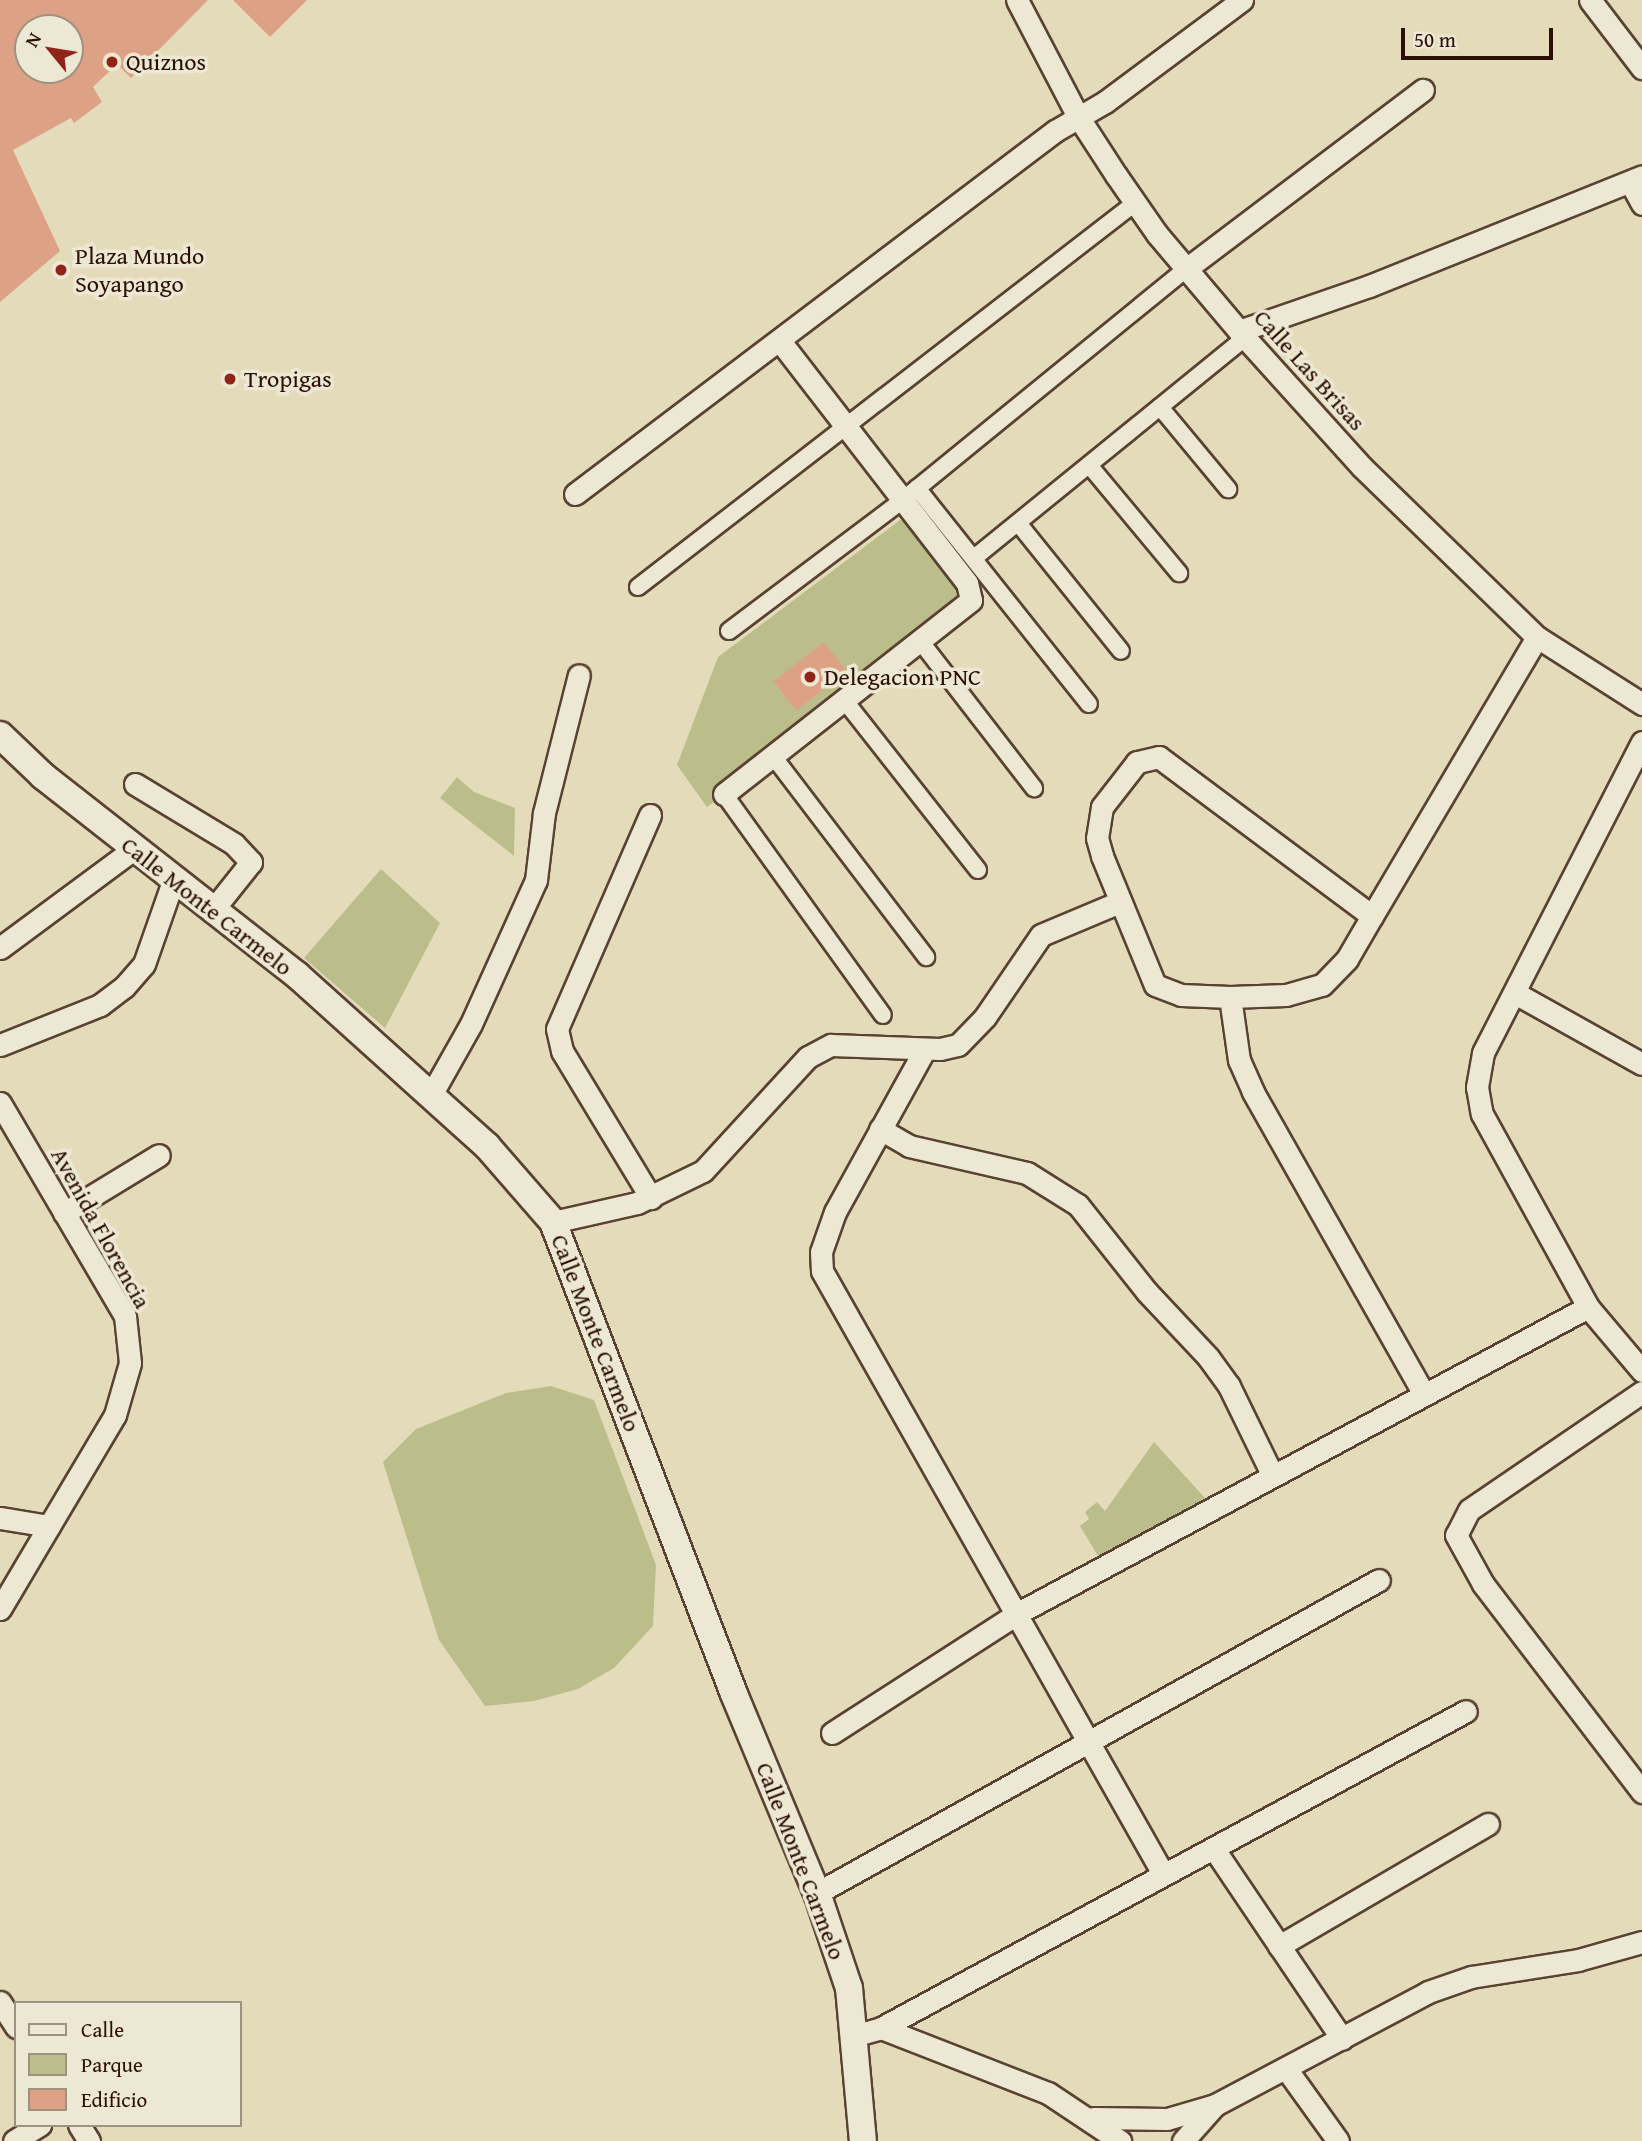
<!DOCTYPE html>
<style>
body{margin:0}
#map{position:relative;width:1642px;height:2141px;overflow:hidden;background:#e4dbbb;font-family:"Gentium Book Plus",serif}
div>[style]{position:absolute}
.green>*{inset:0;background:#bbbe8b}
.building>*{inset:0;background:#dda285;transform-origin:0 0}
.roads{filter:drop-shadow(2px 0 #594231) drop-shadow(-2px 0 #594231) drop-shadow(0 2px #594231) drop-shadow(0 -2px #594231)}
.pedestrian>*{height:16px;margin:-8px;padding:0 8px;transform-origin:8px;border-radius:8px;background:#ede8d3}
.minor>*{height:21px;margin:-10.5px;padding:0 10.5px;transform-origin:10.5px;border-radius:10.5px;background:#ede8d3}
.tertiary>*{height:26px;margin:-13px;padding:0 13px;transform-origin:13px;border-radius:13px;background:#ede8d3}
.dots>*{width:19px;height:19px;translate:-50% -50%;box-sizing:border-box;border:4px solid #ede8d3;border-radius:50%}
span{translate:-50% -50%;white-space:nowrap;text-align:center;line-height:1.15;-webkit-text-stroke:7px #ede8d3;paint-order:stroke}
.poi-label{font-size:24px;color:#2b0f03}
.left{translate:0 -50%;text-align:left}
.street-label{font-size:24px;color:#2b0f03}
.legend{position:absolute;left:14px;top:2001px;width:228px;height:126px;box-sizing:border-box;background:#ede8d3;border:2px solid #9f9180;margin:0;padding:9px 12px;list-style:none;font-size:21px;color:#2b0f03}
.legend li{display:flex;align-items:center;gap:14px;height:35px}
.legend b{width:35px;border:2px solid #9f9180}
.north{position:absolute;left:14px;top:14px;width:70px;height:70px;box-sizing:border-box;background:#ede8d3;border:2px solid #9f9180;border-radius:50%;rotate:300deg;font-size:19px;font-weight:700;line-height:28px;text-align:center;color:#2b0f03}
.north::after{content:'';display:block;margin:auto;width:24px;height:32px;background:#8f2418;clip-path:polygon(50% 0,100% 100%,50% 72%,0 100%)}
.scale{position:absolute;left:1401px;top:28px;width:152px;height:32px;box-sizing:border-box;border:4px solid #2b0f03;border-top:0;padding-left:9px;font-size:21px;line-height:24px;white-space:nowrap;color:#2b0f03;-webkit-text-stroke:5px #ede8d3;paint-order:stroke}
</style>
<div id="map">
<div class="green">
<div style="clip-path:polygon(912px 511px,967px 583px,954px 616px,707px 807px,677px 765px,718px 657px)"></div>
<div style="clip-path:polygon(457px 777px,474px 792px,515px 808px,514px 856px,440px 798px)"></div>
<div style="clip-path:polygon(381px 869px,440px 923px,385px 1028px,304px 958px)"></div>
<div style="clip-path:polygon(551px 1386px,594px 1400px,656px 1565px,653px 1626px,614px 1668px,578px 1689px,534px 1701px,485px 1706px,439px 1640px,383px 1462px,416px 1429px,506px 1393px)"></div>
<div style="clip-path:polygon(1154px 1442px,1205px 1498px,1098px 1556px,1080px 1526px,1089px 1519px,1085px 1512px,1097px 1502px,1105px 1511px)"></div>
</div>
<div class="building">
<div style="clip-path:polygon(evenodd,0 0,208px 0,131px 78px,117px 64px,93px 87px,102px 102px,74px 123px,71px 118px,13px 150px,60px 251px,0 302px,0 0,28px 28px,70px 28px,70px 70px,28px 70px,28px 28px)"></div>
<div style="clip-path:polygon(233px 0,307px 0,270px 37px)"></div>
<div style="left:824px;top:642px;width:37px;height:64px;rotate:52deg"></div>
</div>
<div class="roads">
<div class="pedestrian">
<div style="left:1160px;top:407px;width:107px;rotate:50.3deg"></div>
<div style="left:1089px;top:465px;width:141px;rotate:50.2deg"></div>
<div style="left:917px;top:488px;width:276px;rotate:51.5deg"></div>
<div style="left:1018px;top:523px;width:164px;rotate:51.2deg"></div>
<div style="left:974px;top:558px;width:350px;rotate:-39.1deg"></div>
<div style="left:638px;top:587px;width:628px;rotate:-37.69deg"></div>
<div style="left:729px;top:631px;width:219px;rotate:-37deg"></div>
<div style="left:904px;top:499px;width:364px;rotate:-39.2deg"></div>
<div style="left:921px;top:642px;width:185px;rotate:52.3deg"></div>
<div style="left:845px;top:701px;width:215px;rotate:51.8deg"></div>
<div style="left:773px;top:756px;width:253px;rotate:52.7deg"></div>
<div style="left:724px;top:794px;width:272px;rotate:54.3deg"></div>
</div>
<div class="minor">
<div style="left:1017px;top:0;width:130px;rotate:62.4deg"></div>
<div style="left:1077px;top:115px;width:72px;rotate:57deg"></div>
<div style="left:1116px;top:175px;width:72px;rotate:55.2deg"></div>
<div style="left:1157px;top:234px;width:127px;rotate:49.8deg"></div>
<div style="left:1239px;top:331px;width:183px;rotate:47.9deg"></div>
<div style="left:1362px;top:467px;width:244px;rotate:44.2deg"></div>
<div style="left:1537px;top:637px;width:125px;rotate:32.5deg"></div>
<div style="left:1590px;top:0;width:86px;rotate:52.6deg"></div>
<div style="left:1630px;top:182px;width:25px;rotate:61deg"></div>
<div style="left:1186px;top:269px;width:297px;rotate:-37.1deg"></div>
<div style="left:1239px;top:331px;width:138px;rotate:-19.1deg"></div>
<div style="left:1369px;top:286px;width:294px;rotate:-21.9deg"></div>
<div style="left:575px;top:494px;width:602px;rotate:-37.1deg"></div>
<div style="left:1055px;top:131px;width:58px;rotate:-30.1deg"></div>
<div style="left:1105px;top:102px;width:171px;rotate:-36.7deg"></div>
<div style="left:1642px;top:742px;width:349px;rotate:117.1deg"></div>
<div style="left:1483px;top:1053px;width:35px;rotate:100deg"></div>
<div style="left:1477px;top:1087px;width:27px;rotate:80deg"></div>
<div style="left:1482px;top:1114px;width:220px;rotate:61.2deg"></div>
<div style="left:1588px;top:1307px;width:84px;rotate:49.8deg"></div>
<div style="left:135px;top:784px;width:116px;rotate:31.2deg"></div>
<div style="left:234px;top:844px;width:25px;rotate:47deg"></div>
<div style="left:251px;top:862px;width:63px;rotate:128.5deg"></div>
<div style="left:724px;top:794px;width:314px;rotate:-38.1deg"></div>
<div style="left:971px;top:600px;width:17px;rotate:-103deg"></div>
<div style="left:967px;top:583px;width:304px;rotate:-127.7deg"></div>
<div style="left:650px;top:815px;width:233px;rotate:113.5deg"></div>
<div style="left:557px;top:1029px;width:23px;rotate:77deg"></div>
<div style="left:562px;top:1051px;width:172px;rotate:58.8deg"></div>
<div style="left:1372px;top:916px;width:266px;rotate:-143.3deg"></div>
<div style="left:1159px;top:757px;width:23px;rotate:167deg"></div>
<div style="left:1137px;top:762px;width:57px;rotate:127.9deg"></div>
<div style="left:1102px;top:807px;width:31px;rotate:99deg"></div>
<div style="left:1097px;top:838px;width:19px;rotate:74deg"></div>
<div style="left:1102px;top:856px;width:139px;rotate:67.7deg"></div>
<div style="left:1155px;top:985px;width:28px;rotate:21deg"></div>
<div style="left:1181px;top:995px;width:49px;rotate:2.3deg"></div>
<div style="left:1230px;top:997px;width:56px;rotate:-2deg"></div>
<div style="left:1286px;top:995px;width:37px;rotate:-16deg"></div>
<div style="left:1322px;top:985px;width:36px;rotate:-46deg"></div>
<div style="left:1347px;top:959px;width:50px;rotate:-59.8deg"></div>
<div style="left:1372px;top:916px;width:324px;rotate:-59.4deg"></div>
<div style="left:0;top:948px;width:167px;rotate:-36.5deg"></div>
<div style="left:1515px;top:993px;width:145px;rotate:29.2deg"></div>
<div style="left:1230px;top:997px;width:64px;rotate:81.9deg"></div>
<div style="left:1239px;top:1060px;width:35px;rotate:66deg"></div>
<div style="left:1253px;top:1092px;width:347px;rotate:60.5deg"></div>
<div style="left:0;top:1045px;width:108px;rotate:-21.8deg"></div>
<div style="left:100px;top:1005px;width:30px;rotate:-37deg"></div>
<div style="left:124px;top:987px;width:30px;rotate:-49deg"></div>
<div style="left:144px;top:964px;width:88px;rotate:-70.7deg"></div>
<div style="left:925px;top:1049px;width:186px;rotate:118.9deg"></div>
<div style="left:835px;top:1212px;width:42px;rotate:109.3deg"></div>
<div style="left:821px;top:1252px;width:19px;rotate:87deg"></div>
<div style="left:822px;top:1271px;width:691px;rotate:60.5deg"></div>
<div style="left:431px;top:1095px;width:81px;rotate:-60.6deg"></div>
<div style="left:471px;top:1024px;width:158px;rotate:-65.7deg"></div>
<div style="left:536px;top:880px;width:67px;rotate:-83.2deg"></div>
<div style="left:544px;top:813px;width:142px;rotate:-75.8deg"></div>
<div style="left:0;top:1103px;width:247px;rotate:59.6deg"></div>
<div style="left:125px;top:1316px;width:47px;rotate:83.9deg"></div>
<div style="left:130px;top:1363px;width:54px;rotate:106.1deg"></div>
<div style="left:115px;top:1415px;width:129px;rotate:120.7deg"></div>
<div style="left:49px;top:1526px;width:50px;rotate:-170.7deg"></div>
<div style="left:880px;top:1129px;width:34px;rotate:30deg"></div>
<div style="left:909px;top:1146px;width:121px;rotate:12.9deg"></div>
<div style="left:1027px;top:1173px;width:60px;rotate:32.1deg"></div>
<div style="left:1078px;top:1205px;width:111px;rotate:51.6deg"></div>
<div style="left:1147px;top:1292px;width:89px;rotate:46.8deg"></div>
<div style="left:1208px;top:1357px;width:36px;rotate:54deg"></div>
<div style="left:1229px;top:1386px;width:98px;rotate:64deg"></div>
<div style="left:64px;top:1213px;width:111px;rotate:-31.4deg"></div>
<div style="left:553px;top:1222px;width:86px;rotate:-12.7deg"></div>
<div style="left:637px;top:1203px;width:73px;rotate:-25.9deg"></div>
<div style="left:703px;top:1171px;width:155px;rotate:-47.4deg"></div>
<div style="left:808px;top:1057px;width:26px;rotate:-28deg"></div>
<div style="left:831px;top:1045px;width:109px;rotate:2.1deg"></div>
<div style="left:940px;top:1049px;width:18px;rotate:-13deg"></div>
<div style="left:958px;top:1045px;width:39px;rotate:-46deg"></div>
<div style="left:985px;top:1017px;width:99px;rotate:-55.7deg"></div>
<div style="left:1041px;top:935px;width:82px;rotate:-22.8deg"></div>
<div style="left:1642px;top:1392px;width:209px;rotate:145.7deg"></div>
<div style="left:1469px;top:1510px;width:28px;rotate:117deg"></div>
<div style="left:1456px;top:1535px;width:56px;rotate:61.1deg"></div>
<div style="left:1483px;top:1584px;width:262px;rotate:52.6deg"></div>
<div style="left:0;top:1609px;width:96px;rotate:-59.4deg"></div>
<div style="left:832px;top:1733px;width:221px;rotate:-32.8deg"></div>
<div style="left:1018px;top:1613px;width:647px;rotate:-28.23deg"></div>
<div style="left:1214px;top:1849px;width:229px;rotate:56deg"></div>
<div style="left:817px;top:1893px;width:643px;rotate:-29.12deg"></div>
<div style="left:1279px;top:1946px;width:242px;rotate:-30.3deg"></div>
<div style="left:0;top:2002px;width:30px;rotate:57deg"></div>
<div style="left:881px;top:2028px;width:179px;rotate:21.3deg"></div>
<div style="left:1048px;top:2093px;width:87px;rotate:33.7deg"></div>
<div style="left:857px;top:2035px;width:25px;rotate:-16deg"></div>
<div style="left:881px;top:2028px;width:665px;rotate:-28.45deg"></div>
<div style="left:1287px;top:2070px;width:87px;rotate:54.3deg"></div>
<div style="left:1093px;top:2118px;width:74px;rotate:0.8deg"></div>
<div style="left:1167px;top:2119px;width:50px;rotate:-16.3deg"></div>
<div style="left:1215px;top:2105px;width:241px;rotate:-27.9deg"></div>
<div style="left:1428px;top:1992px;width:46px;rotate:-19.2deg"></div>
<div style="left:1471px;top:1977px;width:108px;rotate:-9deg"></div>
<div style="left:1578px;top:1960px;width:66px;rotate:-15.7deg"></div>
<div style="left:79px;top:2125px;width:19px;rotate:58deg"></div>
<div style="left:14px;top:2141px;width:31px;rotate:-32deg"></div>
<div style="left:1183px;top:2141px;width:47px;rotate:-48.5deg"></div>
</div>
<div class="tertiary">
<div style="left:0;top:735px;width:59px;rotate:43.6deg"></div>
<div style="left:43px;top:776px;width:323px;rotate:38.1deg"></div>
<div style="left:297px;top:975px;width:256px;rotate:42deg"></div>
<div style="left:487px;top:1146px;width:101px;rotate:49deg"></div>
<div style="left:553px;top:1222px;width:506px;rotate:69.02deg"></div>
<div style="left:734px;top:1694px;width:216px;rotate:67.4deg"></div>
<div style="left:817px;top:1893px;width:100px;rotate:71.4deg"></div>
<div style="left:849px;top:1988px;width:154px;rotate:84.8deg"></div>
</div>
</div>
<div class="dots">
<div style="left:112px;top:62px;background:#8f2418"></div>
<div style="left:61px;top:270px;background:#8f2418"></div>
<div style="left:230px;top:379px;background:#8f2418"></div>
<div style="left:810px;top:677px;background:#8f2418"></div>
</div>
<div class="poi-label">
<span class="left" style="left:126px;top:62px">Quiznos</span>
<span class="left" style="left:75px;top:270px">Plaza Mundo<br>Soyapango</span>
<span class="left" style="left:244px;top:379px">Tropigas</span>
<span class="left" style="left:824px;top:677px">Delegacion PNC</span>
</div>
<div class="street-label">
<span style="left:1310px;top:370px;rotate:48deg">Calle Las Brisas</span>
<span style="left:207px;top:906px;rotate:38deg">Calle Monte Carmelo</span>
<span style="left:101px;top:1228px;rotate:61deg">Avenida Florencia</span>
<span style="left:596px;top:1333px;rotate:69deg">Calle Monte Carmelo</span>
<span style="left:801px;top:1861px;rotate:69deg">Calle Monte Carmelo</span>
</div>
<ul class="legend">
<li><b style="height:9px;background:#ede8d3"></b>Calle</li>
<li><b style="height:19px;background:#bbbe8b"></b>Parque</li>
<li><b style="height:19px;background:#dda285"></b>Edificio</li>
</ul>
<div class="north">N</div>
<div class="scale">50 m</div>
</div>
